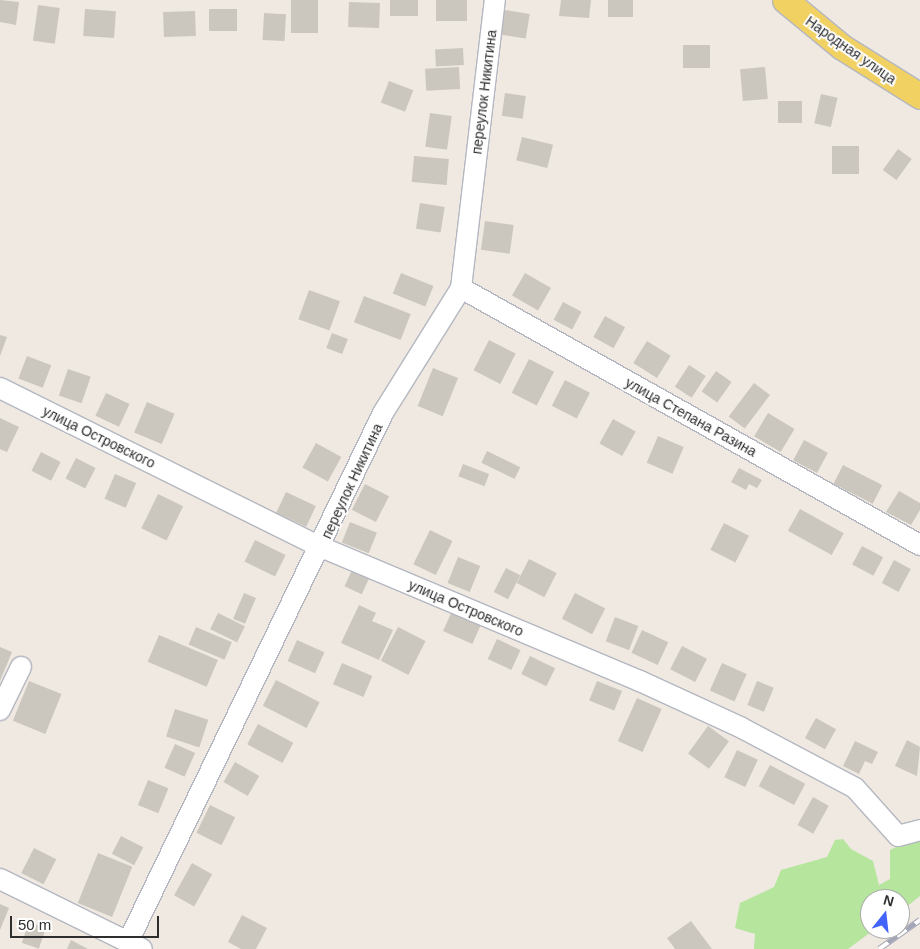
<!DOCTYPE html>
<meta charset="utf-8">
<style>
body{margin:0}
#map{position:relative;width:920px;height:949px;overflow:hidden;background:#efe9e1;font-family:Arial,sans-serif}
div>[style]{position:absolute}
.green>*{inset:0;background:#b6e59e}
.building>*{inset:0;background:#cbc7bf;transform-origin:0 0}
.roads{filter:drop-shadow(1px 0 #b4b7c1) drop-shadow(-1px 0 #b4b7c1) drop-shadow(0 1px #b4b7c1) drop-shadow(0 -1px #b4b7c1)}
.minor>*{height:20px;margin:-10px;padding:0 10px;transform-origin:10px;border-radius:10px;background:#fff}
.major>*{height:25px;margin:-12.5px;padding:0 12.5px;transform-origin:12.5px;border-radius:12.5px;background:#f2d163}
.rail>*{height:5.5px;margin-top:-2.75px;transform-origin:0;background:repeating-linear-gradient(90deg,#fff 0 11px,#a3a6b8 0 22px);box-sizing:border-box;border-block:1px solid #a3a6b8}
span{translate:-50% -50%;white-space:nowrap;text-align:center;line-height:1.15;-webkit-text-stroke:4px #fff;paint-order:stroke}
.street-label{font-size:14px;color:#2e2e2e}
.north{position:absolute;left:860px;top:889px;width:50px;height:50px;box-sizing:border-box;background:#fff;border:1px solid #ababab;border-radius:50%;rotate:16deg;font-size:14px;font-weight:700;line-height:20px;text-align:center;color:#2e2e2e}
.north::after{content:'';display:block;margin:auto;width:18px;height:22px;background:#4264fb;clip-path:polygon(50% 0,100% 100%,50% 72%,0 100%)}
.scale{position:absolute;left:10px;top:916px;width:149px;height:22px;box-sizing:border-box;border:2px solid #2e2e2e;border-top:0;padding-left:6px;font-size:15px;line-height:18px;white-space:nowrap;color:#2e2e2e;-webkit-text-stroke:4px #fff;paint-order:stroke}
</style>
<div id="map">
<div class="green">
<div style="clip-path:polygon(916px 837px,920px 842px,920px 896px,900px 912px,900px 899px,870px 899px,870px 929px,875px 929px,848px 949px,754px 949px,755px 934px,735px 928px,740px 903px,774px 887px,781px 870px,827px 857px,835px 840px,843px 839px,851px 849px,873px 861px,879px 885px,890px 879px,890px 850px)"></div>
</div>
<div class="building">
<div style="clip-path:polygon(0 0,19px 2px,16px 25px,0 22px)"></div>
<div style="left:291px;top:0;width:27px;height:33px"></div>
<div style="left:390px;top:0;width:28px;height:16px"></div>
<div style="left:436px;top:0;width:31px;height:21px"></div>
<div style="clip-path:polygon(561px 0,591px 0,589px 18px,559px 16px)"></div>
<div style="left:608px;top:0;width:25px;height:17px"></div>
<div style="left:349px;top:2px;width:31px;height:25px;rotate:2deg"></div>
<div style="left:38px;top:5px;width:22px;height:36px;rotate:8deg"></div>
<div style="left:85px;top:9px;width:31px;height:27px;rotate:4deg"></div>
<div style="left:209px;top:9px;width:28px;height:22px"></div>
<div style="left:505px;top:10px;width:25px;height:25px;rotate:9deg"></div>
<div style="left:195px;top:11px;width:25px;height:32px;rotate:88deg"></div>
<div style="left:264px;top:13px;width:22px;height:27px;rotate:3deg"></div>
<div style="left:683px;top:45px;width:27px;height:23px"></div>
<div style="left:463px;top:48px;width:17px;height:28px;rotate:87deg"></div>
<div style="left:459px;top:67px;width:22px;height:34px;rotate:87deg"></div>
<div style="left:765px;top:67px;width:32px;height:25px;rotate:85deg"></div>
<div style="left:389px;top:81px;width:26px;height:23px;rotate:21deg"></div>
<div style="left:505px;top:93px;width:21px;height:23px;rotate:8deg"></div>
<div style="left:821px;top:94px;width:17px;height:30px;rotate:13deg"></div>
<div style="left:802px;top:101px;width:22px;height:24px;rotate:90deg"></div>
<div style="left:430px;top:113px;width:22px;height:34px;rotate:8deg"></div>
<div style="left:522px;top:137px;width:32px;height:24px;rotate:14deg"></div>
<div style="left:832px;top:146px;width:27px;height:28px"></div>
<div style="left:898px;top:149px;width:17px;height:26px;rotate:36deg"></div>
<div style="left:414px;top:156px;width:35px;height:26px;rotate:5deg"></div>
<div style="left:420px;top:203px;width:25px;height:26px;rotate:9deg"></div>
<div style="left:485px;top:221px;width:29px;height:29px;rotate:8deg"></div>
<div style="left:401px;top:273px;width:35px;height:22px;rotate:22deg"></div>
<div style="left:525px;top:273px;width:30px;height:26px;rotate:30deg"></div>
<div style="left:309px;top:290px;width:33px;height:31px;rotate:20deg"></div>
<div style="left:364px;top:296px;width:50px;height:28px;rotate:21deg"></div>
<div style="left:563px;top:302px;width:21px;height:20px;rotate:28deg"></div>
<div style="left:605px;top:316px;width:23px;height:24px;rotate:29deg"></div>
<div style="left:332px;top:333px;width:17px;height:16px;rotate:21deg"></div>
<div style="clip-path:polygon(0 335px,7px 337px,0 356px)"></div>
<div style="left:489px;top:340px;width:30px;height:34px;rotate:27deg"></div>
<div style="left:647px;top:341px;width:28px;height:26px;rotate:32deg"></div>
<div style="left:27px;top:356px;width:26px;height:24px;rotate:21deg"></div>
<div style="left:529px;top:359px;width:28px;height:38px;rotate:27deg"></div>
<div style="left:689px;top:365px;width:20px;height:26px;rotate:33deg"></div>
<div style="left:433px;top:368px;width:27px;height:41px;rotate:22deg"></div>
<div style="left:68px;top:369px;width:24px;height:28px;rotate:19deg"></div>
<div style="left:716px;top:371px;width:19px;height:25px;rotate:35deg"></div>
<div style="left:565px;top:380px;width:28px;height:29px;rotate:27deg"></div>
<div style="left:754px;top:383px;width:20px;height:42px;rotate:37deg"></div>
<div style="left:106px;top:393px;width:26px;height:25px;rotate:25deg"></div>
<div style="left:147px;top:402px;width:30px;height:33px;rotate:23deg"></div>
<div style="left:768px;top:413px;width:31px;height:27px;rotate:31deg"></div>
<div style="clip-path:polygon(0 418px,19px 427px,7px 452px,0 449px)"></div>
<div style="left:613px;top:419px;width:26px;height:28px;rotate:29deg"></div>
<div style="left:658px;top:436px;width:28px;height:29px;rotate:23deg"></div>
<div style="left:804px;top:440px;width:27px;height:23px;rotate:28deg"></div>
<div style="left:316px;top:443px;width:29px;height:28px;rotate:29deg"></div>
<div style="left:487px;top:451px;width:37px;height:13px;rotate:26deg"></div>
<div style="left:41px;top:452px;width:22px;height:21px;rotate:27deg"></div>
<div style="left:76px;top:458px;width:22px;height:23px;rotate:27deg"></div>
<div style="left:463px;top:464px;width:28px;height:13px;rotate:21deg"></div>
<div style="left:843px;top:465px;width:44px;height:21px;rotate:27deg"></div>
<div style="clip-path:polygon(739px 468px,762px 480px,757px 488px,749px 484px,746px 490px,731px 482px)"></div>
<div style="left:115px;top:474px;width:23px;height:27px;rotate:23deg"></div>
<div style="left:365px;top:484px;width:27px;height:29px;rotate:27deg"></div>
<div style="clip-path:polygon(899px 491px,920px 503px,920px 510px,911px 525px,886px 512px)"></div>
<div style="left:286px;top:492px;width:33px;height:23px;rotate:25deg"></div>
<div style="left:158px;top:494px;width:28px;height:38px;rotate:26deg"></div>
<div style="left:800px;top:509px;width:50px;height:25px;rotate:29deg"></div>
<div style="left:350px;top:522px;width:29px;height:22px;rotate:22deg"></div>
<div style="left:724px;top:523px;width:28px;height:30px;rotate:27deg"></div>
<div style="left:430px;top:530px;width:25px;height:38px;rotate:26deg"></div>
<div style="left:255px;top:540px;width:34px;height:24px;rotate:26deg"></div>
<div style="left:862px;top:546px;width:24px;height:21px;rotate:28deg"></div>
<div style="left:458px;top:557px;width:24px;height:28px;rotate:22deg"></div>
<div style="left:529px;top:559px;width:31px;height:27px;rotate:27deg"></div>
<div style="left:894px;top:560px;width:19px;height:26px;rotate:28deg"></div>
<div style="left:353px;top:568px;width:19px;height:20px;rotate:25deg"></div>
<div style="left:506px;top:568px;width:16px;height:27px;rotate:27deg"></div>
<div style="left:244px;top:593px;width:13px;height:28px;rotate:23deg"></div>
<div style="left:575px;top:593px;width:34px;height:29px;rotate:27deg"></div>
<div style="clip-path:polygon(359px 605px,376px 613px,372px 621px,393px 630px,379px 660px,341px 643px)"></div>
<div style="left:452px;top:611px;width:32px;height:22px;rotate:24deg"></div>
<div style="left:218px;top:613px;width:30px;height:18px;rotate:26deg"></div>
<div style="left:615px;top:617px;width:25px;height:26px;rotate:21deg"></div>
<div style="left:196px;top:627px;width:39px;height:19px;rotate:23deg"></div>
<div style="left:398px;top:627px;width:31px;height:38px;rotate:27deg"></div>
<div style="left:642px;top:630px;width:29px;height:25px;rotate:25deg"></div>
<div style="left:159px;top:635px;width:64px;height:29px;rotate:23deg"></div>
<div style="left:497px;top:639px;width:26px;height:22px;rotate:25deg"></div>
<div style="left:297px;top:640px;width:30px;height:23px;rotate:24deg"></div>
<div style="left:682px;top:646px;width:28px;height:26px;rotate:27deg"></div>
<div style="clip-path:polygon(0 647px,12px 652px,0 681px)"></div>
<div style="left:530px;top:656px;width:28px;height:20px;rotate:26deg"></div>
<div style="left:342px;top:663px;width:33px;height:23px;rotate:23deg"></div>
<div style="left:722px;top:663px;width:27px;height:30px;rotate:24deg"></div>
<div style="left:276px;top:680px;width:49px;height:29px;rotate:27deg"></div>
<div style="left:29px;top:681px;width:35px;height:43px;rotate:22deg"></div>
<div style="left:597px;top:681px;width:27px;height:21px;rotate:22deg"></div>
<div style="left:757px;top:681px;width:18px;height:26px;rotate:22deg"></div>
<div style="left:637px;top:698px;width:27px;height:47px;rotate:24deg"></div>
<div style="left:175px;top:709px;width:35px;height:29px;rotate:18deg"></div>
<div style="left:816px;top:718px;width:23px;height:23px;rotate:29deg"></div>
<div style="left:258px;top:724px;width:40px;height:23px;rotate:28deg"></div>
<div style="left:708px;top:726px;width:26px;height:34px;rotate:36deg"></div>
<div style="clip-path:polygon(907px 740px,920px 747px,917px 776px,895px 766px)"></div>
<div style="clip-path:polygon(855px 741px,878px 752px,872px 764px,865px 761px,859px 774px,843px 766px)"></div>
<div style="left:175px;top:744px;width:22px;height:26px;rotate:24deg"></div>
<div style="left:737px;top:750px;width:23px;height:30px;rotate:25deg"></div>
<div style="left:235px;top:762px;width:28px;height:23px;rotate:30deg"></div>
<div style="left:770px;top:765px;width:40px;height:24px;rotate:28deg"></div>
<div style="left:148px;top:780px;width:22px;height:27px;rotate:22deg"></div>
<div style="left:813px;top:797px;width:18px;height:32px;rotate:29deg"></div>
<div style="left:210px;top:805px;width:28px;height:31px;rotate:26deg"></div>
<div style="left:121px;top:836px;width:25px;height:20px;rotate:27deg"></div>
<div style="left:34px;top:848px;width:25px;height:28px;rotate:27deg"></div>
<div style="left:98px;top:853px;width:37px;height:54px;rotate:22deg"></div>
<div style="left:192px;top:863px;width:23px;height:37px;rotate:29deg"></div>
<div style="clip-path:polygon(0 904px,9px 908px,0 930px)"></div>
<div style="clip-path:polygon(242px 915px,267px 928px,256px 949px,241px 949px,228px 942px)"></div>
<div style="clip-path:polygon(691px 921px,712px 949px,675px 949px,667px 938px)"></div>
<div style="left:29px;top:922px;width:18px;height:22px;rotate:19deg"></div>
<div style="clip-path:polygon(71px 940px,88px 949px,67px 949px)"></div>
</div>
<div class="roads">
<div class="minor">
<div style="left:461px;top:288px;width:526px;rotate:29.25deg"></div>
<div style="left:0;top:388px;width:358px;rotate:26.4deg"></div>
<div style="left:321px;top:547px;width:346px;rotate:22.8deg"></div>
<div style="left:640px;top:681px;width:110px;rotate:24.7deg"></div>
<div style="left:740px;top:727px;width:130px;rotate:27.9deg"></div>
<div style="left:855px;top:788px;width:64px;rotate:48.1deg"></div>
<div style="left:898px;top:836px;width:23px;rotate:-15deg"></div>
<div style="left:0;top:710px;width:48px;rotate:-64deg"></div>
<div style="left:0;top:879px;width:158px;rotate:26.2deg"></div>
<div style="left:128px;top:942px;width:587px;rotate:-64.26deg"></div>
<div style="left:383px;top:413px;width:147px;rotate:-58deg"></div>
<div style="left:461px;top:288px;width:290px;rotate:-83.3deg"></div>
</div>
<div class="major">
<div style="left:785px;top:0;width:74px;rotate:39.5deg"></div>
<div style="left:842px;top:47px;width:92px;rotate:32.1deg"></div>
</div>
</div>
<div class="rail">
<div style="left:879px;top:949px;width:50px;rotate:-35.3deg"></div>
</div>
<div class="street-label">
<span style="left:851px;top:50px;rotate:35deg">Народная улица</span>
<span style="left:484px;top:92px;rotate:-83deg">переулок Никитина</span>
<span style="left:691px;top:417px;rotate:29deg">улица Степана Разина</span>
<span style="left:99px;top:437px;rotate:26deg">улица Островского</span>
<span style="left:352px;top:481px;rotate:-65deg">переулок Никитина</span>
<span style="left:466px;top:608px;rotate:23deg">улица Островского</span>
</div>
<div class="north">N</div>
<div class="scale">50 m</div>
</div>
